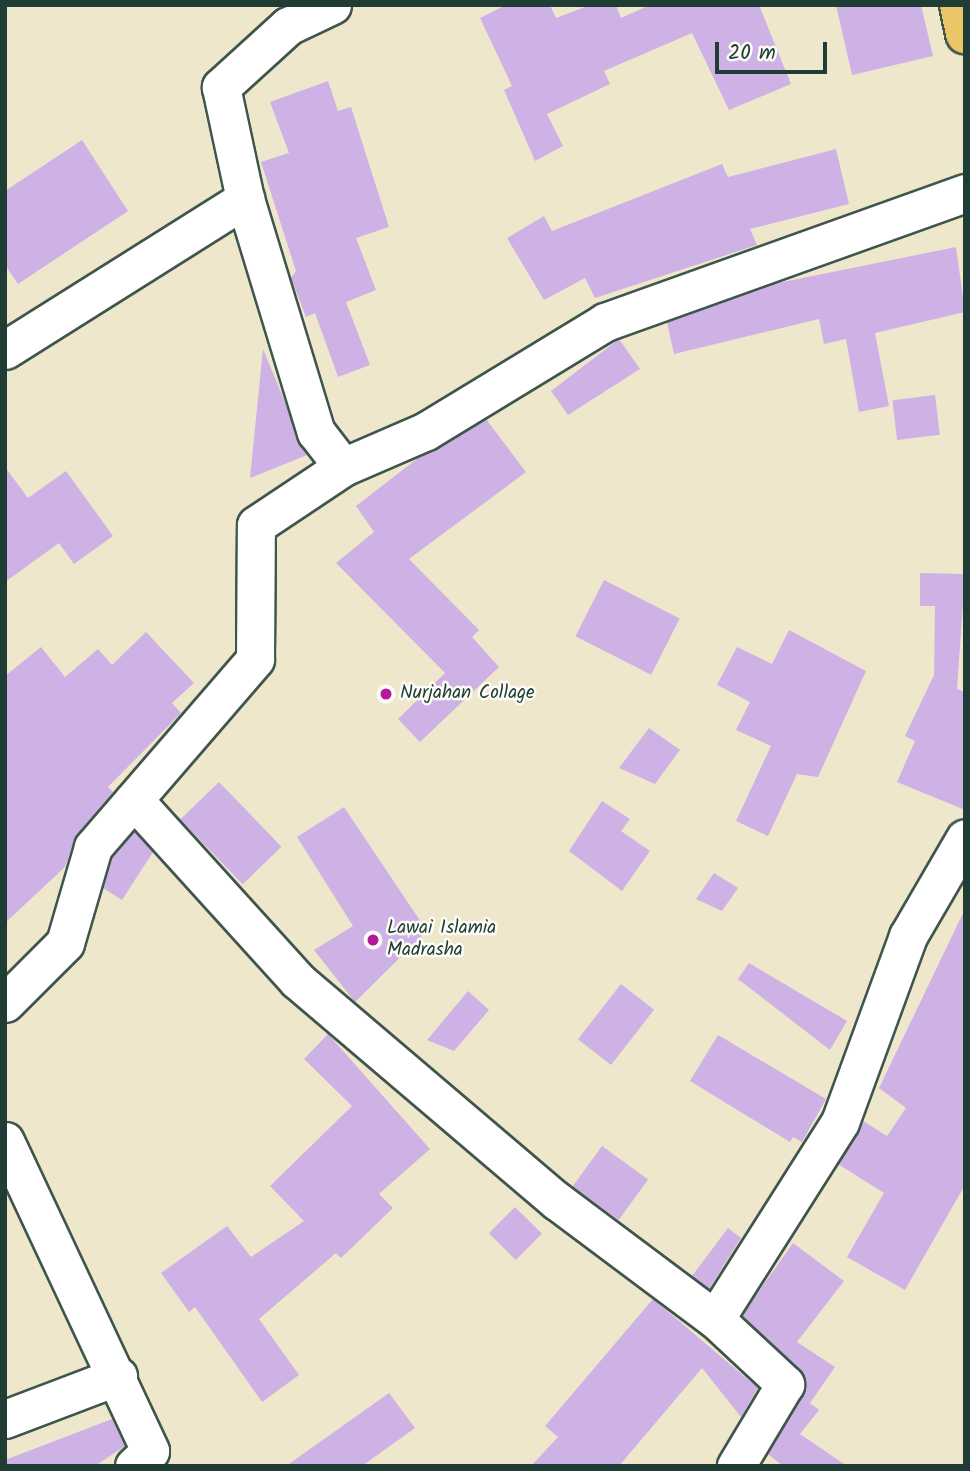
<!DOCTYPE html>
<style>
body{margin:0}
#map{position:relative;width:970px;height:1471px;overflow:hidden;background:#efe7cc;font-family:Kalam,sans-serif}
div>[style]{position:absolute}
.building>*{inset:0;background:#ceb2e5;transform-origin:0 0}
.roads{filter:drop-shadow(2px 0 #3e564b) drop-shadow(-2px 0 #3e564b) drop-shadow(0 2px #3e564b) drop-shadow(0 -2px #3e564b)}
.minor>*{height:37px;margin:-18.5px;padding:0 18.5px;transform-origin:18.5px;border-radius:18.5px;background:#fff}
.highway>*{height:38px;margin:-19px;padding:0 19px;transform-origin:19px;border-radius:19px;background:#eac669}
.dots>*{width:19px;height:19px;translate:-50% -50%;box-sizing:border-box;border:4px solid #fdfcf7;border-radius:50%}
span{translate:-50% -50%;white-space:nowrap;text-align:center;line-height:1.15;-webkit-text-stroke:5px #fdfcf7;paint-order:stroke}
.poi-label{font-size:19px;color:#1f3d34}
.left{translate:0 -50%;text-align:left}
.frame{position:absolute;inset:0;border:7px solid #1f3d34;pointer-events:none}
.scale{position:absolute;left:715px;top:42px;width:112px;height:32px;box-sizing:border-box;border:4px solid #1f3d34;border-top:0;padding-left:9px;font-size:21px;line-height:24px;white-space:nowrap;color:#1f3d34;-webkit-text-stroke:5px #fdfcf7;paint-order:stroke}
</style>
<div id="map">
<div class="building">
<div style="clip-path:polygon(506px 5px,550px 5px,556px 18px,590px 5px,616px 5px,621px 18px,650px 5px,759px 5px,791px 84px,729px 110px,692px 33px,604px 71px,610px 84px,547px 114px,563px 146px,535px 161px,504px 90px,512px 86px,480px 18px)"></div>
<div style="clip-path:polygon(836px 5px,921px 5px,933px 56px,852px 75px)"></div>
<div style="clip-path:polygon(328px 81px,338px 111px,351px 107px,389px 227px,356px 238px,376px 290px,346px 302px,370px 365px,338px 377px,315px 313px,306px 317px,291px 278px,296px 271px,261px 162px,289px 153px,270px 102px)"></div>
<div style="clip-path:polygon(82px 140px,128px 211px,18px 284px,5px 265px,5px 191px)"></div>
<div style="clip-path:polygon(836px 149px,849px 204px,750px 229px,757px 245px,595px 298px,585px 278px,544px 300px,507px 238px,544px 216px,552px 231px,722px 164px,728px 177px)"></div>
<div style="clip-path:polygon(956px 247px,965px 312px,875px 333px,889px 406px,859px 412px,846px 339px,824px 344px,819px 319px,674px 354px,667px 322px,773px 284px)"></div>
<div style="clip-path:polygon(619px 339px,640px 369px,568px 415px,551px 391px)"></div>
<div style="clip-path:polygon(263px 349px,307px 455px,250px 478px)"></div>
<div style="left:935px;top:395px;width:40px;height:43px;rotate:83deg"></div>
<div style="clip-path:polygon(486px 419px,526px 472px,409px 559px,479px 630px,472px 637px,499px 667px,420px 742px,398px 719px,445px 673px,336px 563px,374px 532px,356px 506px,422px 455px)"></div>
<div style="clip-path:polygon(5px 467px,28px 498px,66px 471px,113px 536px,74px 564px,59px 543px,5px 582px)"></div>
<div style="clip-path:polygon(920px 573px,965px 574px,957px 689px,965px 692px,965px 810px,897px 782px,915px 741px,905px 736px,934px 675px,935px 606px,920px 606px)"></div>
<div style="left:604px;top:580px;width:85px;height:63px;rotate:27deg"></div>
<div style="clip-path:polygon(789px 630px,866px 671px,818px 777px,797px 774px,768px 836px,736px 821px,771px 746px,736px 730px,750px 702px,717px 685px,737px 647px,772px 664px)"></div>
<div style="clip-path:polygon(146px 632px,194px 683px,172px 703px,181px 713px,108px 787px,113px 792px,77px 834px,65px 867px,5px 923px,5px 676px,41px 647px,65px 677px,98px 649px,112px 665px)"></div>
<div style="clip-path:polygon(649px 728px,680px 750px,655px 784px,619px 768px)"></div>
<div style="left:219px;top:782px;width:90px;height:54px;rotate:46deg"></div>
<div style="clip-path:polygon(602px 801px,630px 819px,621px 831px,650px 851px,622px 891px,569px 851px)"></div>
<div style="clip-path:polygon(344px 807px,427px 931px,355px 1002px,314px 950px,353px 926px,297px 837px)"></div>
<div style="clip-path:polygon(134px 831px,153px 852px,122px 900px,103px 888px,112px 857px)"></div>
<div style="clip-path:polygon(714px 873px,738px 888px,722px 911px,696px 899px)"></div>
<div style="clip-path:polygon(965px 909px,965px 1185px,905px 1290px,847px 1257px,884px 1193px,838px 1164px,863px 1121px,887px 1136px,906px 1108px,879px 1088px)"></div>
<div style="clip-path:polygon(749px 963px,847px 1021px,830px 1050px,738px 979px)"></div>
<div style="left:621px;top:984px;width:42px;height:70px;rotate:38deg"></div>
<div style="clip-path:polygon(468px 991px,489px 1010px,454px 1051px,427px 1040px)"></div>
<div style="clip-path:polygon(328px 1034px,430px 1149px,379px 1194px,393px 1208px,341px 1258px,336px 1253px,259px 1319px,299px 1375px,262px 1402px,195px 1307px,189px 1312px,161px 1273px,227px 1226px,251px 1257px,304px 1221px,270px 1186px,352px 1106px,304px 1059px)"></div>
<div style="clip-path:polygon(718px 1035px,826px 1099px,802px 1142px,793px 1137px,790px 1142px,690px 1081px)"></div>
<div style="left:602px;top:1146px;width:57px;height:50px;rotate:36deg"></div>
<div style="left:515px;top:1207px;width:38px;height:37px;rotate:45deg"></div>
<div style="clip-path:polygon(728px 1228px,741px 1238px,709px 1289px,692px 1276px)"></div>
<div style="clip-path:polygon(793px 1243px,844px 1281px,797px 1342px,835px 1367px,810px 1403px,819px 1410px,800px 1434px,847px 1466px,783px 1466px,768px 1454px,803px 1395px,805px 1377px,742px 1315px)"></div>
<div style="clip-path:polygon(653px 1299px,758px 1388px,741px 1417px,702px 1368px,619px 1466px,531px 1466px,558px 1437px,545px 1426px)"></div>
<div style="clip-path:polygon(389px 1393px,415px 1428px,362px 1466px,286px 1466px)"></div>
<div style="clip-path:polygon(112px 1419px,125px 1446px,95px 1466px,5px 1466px,5px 1460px)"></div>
</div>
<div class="roads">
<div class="minor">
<div style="left:332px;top:5px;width:49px;rotate:154.5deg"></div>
<div style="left:288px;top:26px;width:91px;rotate:137.7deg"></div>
<div style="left:221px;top:87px;width:115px;rotate:77.9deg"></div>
<div style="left:245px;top:199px;width:244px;rotate:73.1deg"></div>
<div style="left:316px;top:432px;width:44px;rotate:52.4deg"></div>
<div style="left:5px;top:350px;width:284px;rotate:-32.2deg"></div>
<div style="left:134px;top:800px;width:243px;rotate:47.8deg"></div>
<div style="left:297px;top:980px;width:341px;rotate:40.4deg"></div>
<div style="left:557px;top:1201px;width:197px;rotate:36.8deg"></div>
<div style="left:715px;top:1319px;width:96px;rotate:42.9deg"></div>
<div style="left:785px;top:1384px;width:96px;rotate:120.9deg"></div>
<div style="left:5px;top:1003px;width:85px;rotate:-45deg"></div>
<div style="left:65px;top:943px;width:100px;rotate:-73.7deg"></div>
<div style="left:93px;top:847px;width:248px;rotate:-49.2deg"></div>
<div style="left:255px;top:659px;width:134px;rotate:-89.6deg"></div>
<div style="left:256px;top:525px;width:105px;rotate:-33.7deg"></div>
<div style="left:343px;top:467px;width:90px;rotate:-23.4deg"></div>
<div style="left:426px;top:431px;width:210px;rotate:-31.3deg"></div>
<div style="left:605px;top:322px;width:382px;rotate:-19.7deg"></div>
<div style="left:5px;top:1141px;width:342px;rotate:64.9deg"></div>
<div style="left:150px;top:1451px;width:22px;rotate:137deg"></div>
<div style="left:715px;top:1319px;width:233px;rotate:-57.6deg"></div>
<div style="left:840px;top:1122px;width:198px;rotate:-69.9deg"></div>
<div style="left:908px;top:936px;width:113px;rotate:-59.8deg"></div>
<div style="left:5px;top:1419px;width:121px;rotate:-20.8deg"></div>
</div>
<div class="highway">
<div style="left:959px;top:5px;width:30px;rotate:78deg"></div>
</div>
</div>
<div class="dots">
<div style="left:386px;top:694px;background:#b5179e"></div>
<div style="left:373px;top:940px;background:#b5179e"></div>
</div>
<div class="poi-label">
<span class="left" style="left:400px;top:694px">Nurjahan Collage</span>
<span class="left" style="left:387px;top:940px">Lawai Islamia<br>Madrasha</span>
</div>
<div class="frame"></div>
<div class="scale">20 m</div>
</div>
